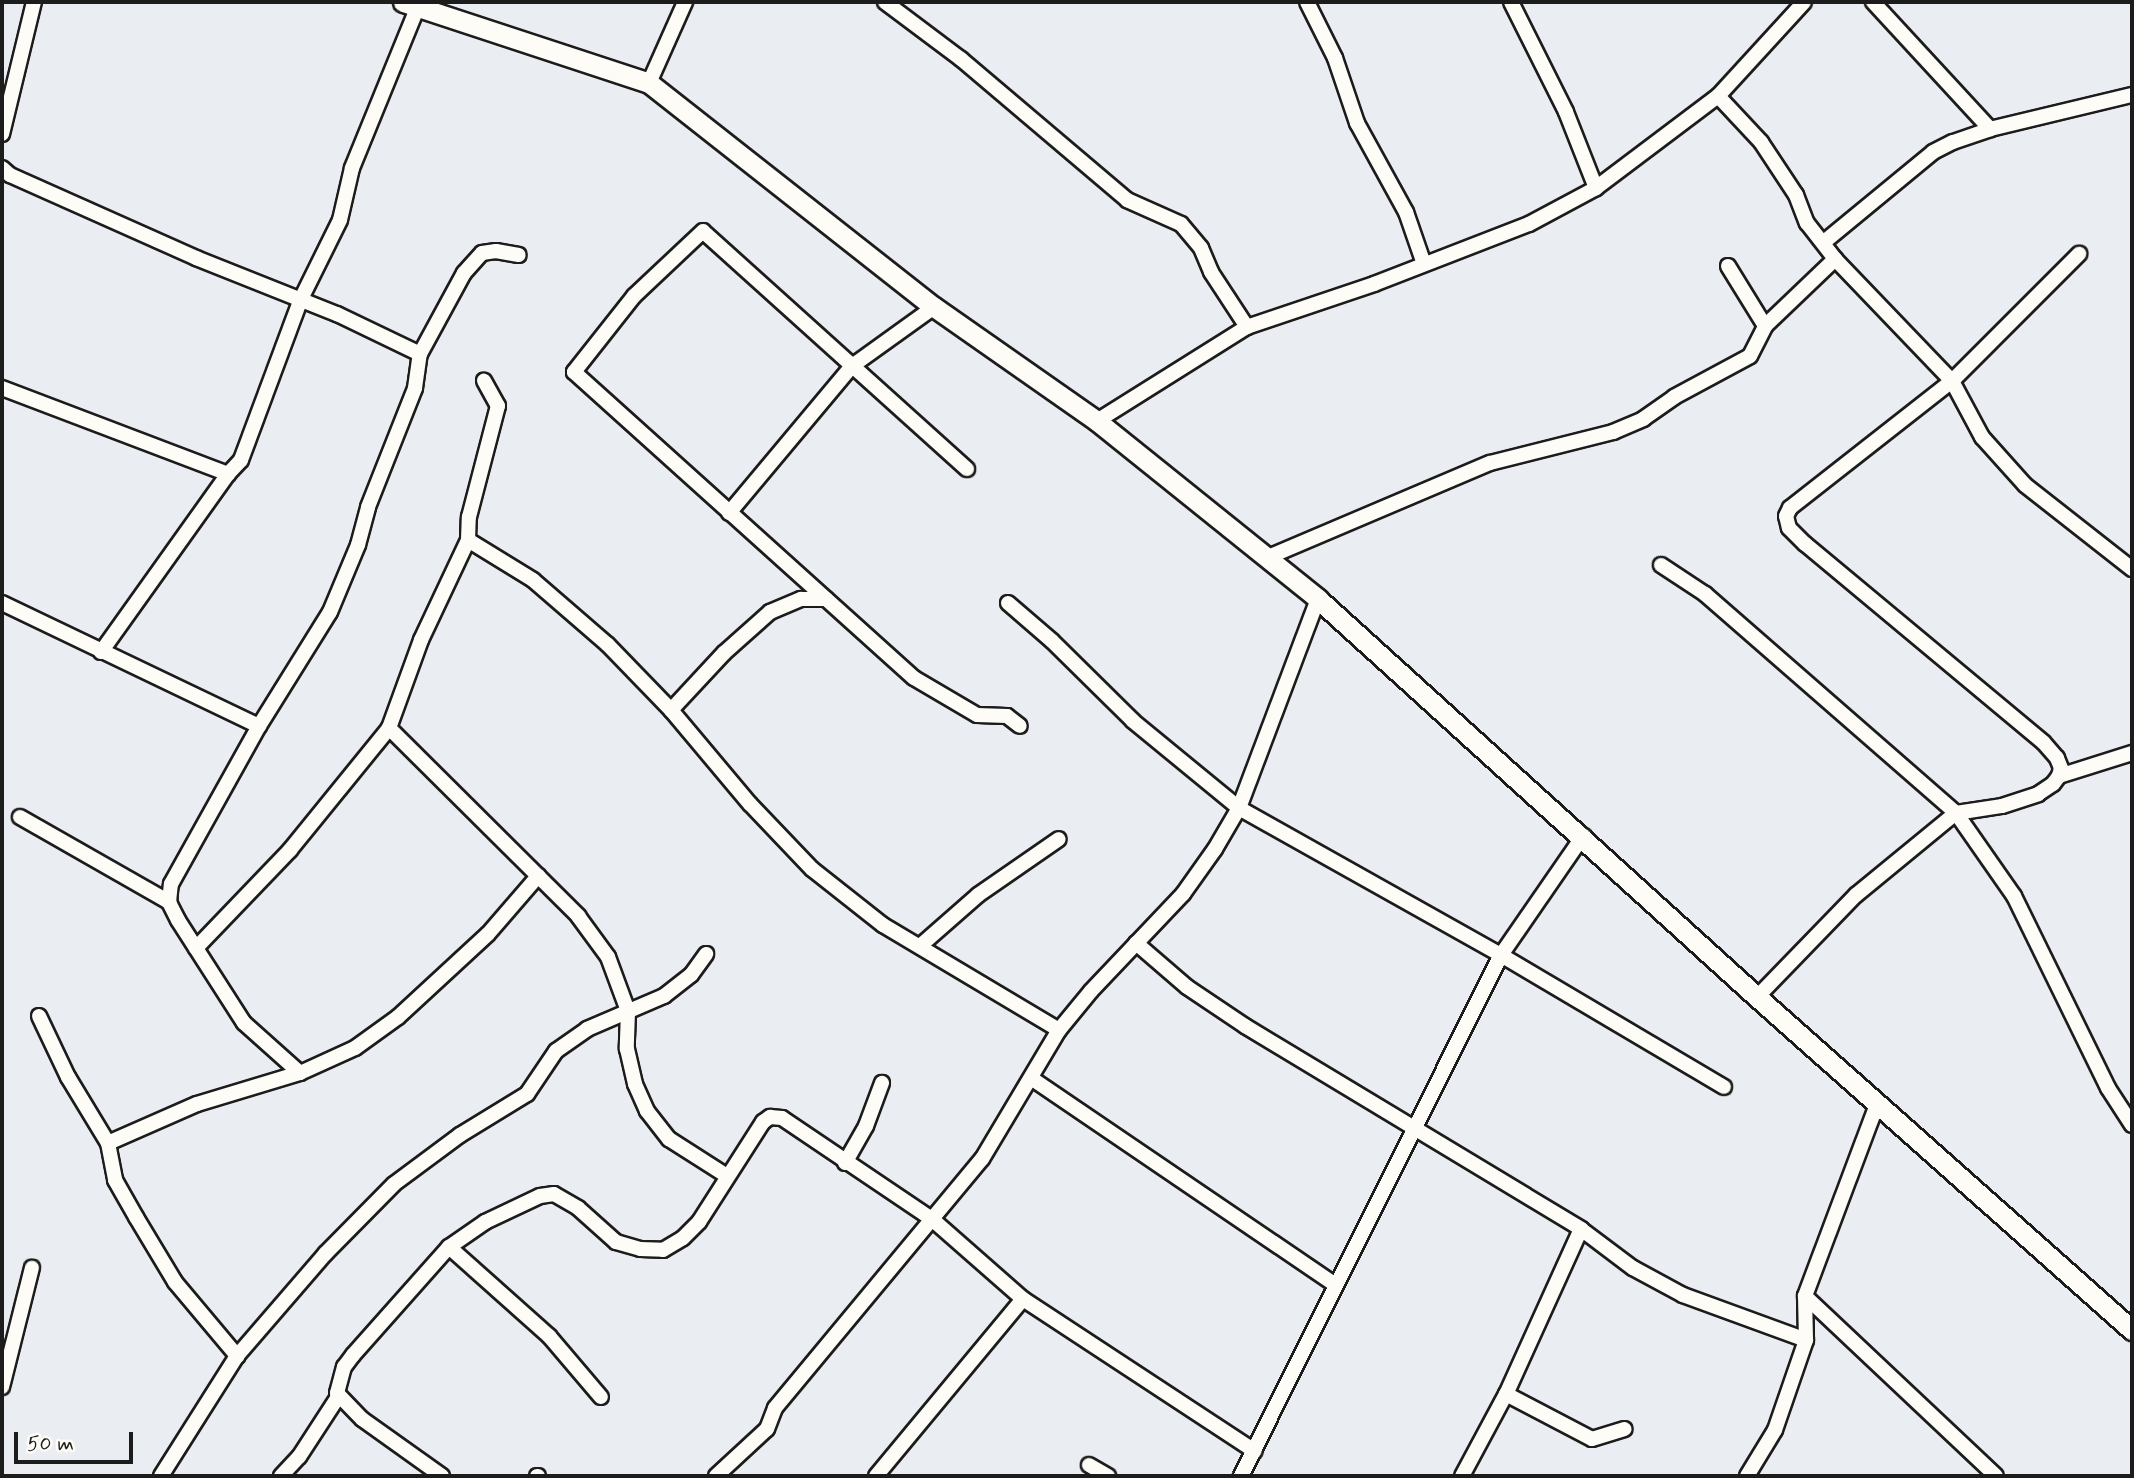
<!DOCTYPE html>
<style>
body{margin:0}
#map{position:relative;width:2134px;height:1478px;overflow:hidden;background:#eaedf2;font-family:Mynerve,sans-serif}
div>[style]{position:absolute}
.roads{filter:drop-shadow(2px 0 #1c1c1c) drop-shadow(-2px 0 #1c1c1c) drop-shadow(0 2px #1c1c1c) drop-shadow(0 -2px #1c1c1c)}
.street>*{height:14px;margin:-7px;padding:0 7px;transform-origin:7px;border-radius:7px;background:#fdfcf7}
.secondary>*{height:19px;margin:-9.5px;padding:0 9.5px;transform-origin:9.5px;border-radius:9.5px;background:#fdfcf7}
span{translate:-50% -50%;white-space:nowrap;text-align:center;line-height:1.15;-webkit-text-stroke:7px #fdfcf7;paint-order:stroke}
.frame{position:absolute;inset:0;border:4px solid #1c1c1c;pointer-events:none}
.scale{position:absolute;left:14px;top:1432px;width:119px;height:32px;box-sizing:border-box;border:4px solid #1c1c1c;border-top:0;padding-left:9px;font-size:21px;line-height:24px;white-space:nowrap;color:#1c1c1c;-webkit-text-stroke:5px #fdfcf7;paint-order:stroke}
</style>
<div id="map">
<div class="roads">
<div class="street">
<div style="left:885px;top:2px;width:95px;rotate:36.9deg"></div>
<div style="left:961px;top:59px;width:218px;rotate:40.3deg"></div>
<div style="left:1127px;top:200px;width:59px;rotate:24deg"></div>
<div style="left:1181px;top:224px;width:31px;rotate:50deg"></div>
<div style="left:1201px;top:248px;width:26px;rotate:67deg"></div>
<div style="left:1211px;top:272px;width:66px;rotate:56.8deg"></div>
<div style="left:1307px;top:2px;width:63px;rotate:63.4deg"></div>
<div style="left:1335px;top:58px;width:69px;rotate:71.3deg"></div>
<div style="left:1357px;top:123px;width:102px;rotate:61.2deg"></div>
<div style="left:1406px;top:212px;width:55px;rotate:70.9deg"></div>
<div style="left:1511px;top:2px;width:123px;rotate:63.4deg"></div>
<div style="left:1566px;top:112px;width:82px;rotate:68.5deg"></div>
<div style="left:1873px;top:2px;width:173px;rotate:47.3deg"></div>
<div style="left:649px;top:83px;width:89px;rotate:-66deg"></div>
<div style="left:1718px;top:96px;width:63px;rotate:46.9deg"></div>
<div style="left:1761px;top:142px;width:64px;rotate:56.6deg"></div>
<div style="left:1796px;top:195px;width:30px;rotate:69deg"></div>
<div style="left:1807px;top:223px;width:46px;rotate:52.1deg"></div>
<div style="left:1835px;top:259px;width:169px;rotate:46.2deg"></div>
<div style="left:1952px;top:381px;width:64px;rotate:61.8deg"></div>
<div style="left:1982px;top:437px;width:64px;rotate:48.1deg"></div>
<div style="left:2025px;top:485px;width:136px;rotate:38.1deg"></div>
<div style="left:2px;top:134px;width:136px;rotate:-76.4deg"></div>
<div style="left:2px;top:168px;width:11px;rotate:41deg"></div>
<div style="left:10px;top:175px;width:204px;rotate:24deg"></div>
<div style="left:196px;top:258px;width:152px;rotate:21.7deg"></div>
<div style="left:337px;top:314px;width:92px;rotate:25.7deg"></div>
<div style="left:1824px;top:242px;width:141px;rotate:-39.5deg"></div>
<div style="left:1933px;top:152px;width:22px;rotate:-27deg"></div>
<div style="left:1953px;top:142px;width:39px;rotate:-19deg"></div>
<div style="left:1990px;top:129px;width:146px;rotate:-13.5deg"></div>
<div style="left:1728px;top:266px;width:70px;rotate:58.3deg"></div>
<div style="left:2px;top:388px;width:242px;rotate:20.8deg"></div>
<div style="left:1097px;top:421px;width:177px;rotate:-32.1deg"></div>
<div style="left:1247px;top:327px;width:134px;rotate:-18.7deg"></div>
<div style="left:1374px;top:284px;width:166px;rotate:-21.2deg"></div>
<div style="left:1529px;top:224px;width:76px;rotate:-28.2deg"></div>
<div style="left:1596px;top:188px;width:153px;rotate:-37deg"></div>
<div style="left:1718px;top:96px;width:127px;rotate:-47.5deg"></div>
<div style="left:967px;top:469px;width:355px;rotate:-138deg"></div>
<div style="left:703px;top:231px;width:95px;rotate:136.7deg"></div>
<div style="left:634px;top:296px;width:97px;rotate:128.3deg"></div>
<div style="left:574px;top:372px;width:457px;rotate:42deg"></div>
<div style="left:914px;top:678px;width:73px;rotate:30.4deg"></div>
<div style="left:977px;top:715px;width:30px;rotate:2deg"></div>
<div style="left:1007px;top:716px;width:16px;rotate:38deg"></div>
<div style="left:729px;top:513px;width:192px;rotate:-50.1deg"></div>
<div style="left:852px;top:366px;width:101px;rotate:-35.7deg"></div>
<div style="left:468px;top:540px;width:76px;rotate:31.6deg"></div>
<div style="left:533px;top:580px;width:99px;rotate:40.9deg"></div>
<div style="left:608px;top:645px;width:91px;rotate:45.9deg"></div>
<div style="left:671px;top:710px;width:123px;rotate:50deg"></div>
<div style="left:750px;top:804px;width:90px;rotate:46.4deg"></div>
<div style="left:812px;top:869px;width:90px;rotate:38.3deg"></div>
<div style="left:883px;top:925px;width:205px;rotate:30.8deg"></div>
<div style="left:1266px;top:558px;width:243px;rotate:-23deg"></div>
<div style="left:1490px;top:463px;width:127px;rotate:-14.1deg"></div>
<div style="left:1613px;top:432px;width:33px;rotate:-23deg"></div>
<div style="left:1643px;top:419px;width:38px;rotate:-35deg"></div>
<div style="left:1674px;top:397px;width:86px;rotate:-28.3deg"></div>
<div style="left:1750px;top:356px;width:34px;rotate:-63deg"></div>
<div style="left:1765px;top:326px;width:97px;rotate:-43.7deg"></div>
<div style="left:1661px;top:565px;width:53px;rotate:33.4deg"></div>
<div style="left:1705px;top:594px;width:333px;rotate:41.1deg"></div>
<div style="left:1956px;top:813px;width:101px;rotate:55.1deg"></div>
<div style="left:2014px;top:896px;width:214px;rotate:63.9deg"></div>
<div style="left:2108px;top:1088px;width:44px;rotate:57deg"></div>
<div style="left:2px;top:603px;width:285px;rotate:25.6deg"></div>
<div style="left:1008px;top:603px;width:58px;rotate:40.8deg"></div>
<div style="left:1052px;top:641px;width:114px;rotate:44.6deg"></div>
<div style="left:1133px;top:721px;width:137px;rotate:39.4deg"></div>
<div style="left:1239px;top:808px;width:300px;rotate:29.3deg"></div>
<div style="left:1501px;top:955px;width:259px;rotate:30.6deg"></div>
<div style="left:101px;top:652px;width:219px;rotate:-54.5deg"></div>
<div style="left:228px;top:474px;width:19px;rotate:-47deg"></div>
<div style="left:241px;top:460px;width:172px;rotate:-69.6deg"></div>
<div style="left:301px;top:299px;width:88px;rotate:-63.7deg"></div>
<div style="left:340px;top:220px;width:53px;rotate:-77deg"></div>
<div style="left:352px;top:168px;width:175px;rotate:-67.8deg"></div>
<div style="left:671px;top:710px;width:78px;rotate:-47.1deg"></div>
<div style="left:724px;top:653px;width:62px;rotate:-41.7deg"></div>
<div style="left:770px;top:612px;width:34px;rotate:-23deg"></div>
<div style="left:801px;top:599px;width:25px"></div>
<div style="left:389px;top:728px;width:267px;rotate:44.8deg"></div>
<div style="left:578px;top:916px;width:51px;rotate:53.8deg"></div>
<div style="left:608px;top:957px;width:58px;rotate:69.7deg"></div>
<div style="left:628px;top:1011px;width:38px;rotate:92deg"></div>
<div style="left:627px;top:1049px;width:36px;rotate:77deg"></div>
<div style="left:635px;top:1084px;width:30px;rotate:66deg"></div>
<div style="left:647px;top:1111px;width:36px;rotate:52deg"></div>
<div style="left:669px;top:1139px;width:69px;rotate:32.5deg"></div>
<div style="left:2059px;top:776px;width:77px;rotate:-17.5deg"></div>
<div style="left:20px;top:817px;width:172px;rotate:29.7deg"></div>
<div style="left:1136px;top:943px;width:67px;rotate:40.8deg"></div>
<div style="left:1187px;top:987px;width:70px;rotate:33.9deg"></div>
<div style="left:1245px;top:1026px;width:393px;rotate:31.1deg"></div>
<div style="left:1581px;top:1229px;width:181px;rotate:114.4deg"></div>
<div style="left:1506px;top:1394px;width:93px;rotate:118.2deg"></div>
<div style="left:920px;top:946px;width:77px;rotate:-41.3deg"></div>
<div style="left:978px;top:895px;width:98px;rotate:-34.7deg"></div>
<div style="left:196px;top:948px;width:136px;rotate:-46.2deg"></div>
<div style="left:290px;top:850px;width:157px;rotate:-50.9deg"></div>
<div style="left:389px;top:728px;width:94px;rotate:-70deg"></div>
<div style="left:421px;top:640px;width:110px;rotate:-64.8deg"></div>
<div style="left:468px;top:540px;width:23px;rotate:-88deg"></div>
<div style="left:469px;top:517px;width:115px;rotate:-75.4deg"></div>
<div style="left:498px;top:406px;width:29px;rotate:-119deg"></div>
<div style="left:1757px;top:997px;width:142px;rotate:-45.9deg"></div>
<div style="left:1856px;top:895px;width:129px;rotate:-39.4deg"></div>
<div style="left:1956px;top:813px;width:47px;rotate:-8.7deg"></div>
<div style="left:2002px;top:806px;width:38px;rotate:-18deg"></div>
<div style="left:2038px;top:794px;width:18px;rotate:-34deg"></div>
<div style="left:2053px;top:784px;width:10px;rotate:-53deg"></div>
<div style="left:2059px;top:776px;width:8px;rotate:-76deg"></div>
<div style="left:2061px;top:768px;width:11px;rotate:-112deg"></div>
<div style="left:2057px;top:758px;width:21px;rotate:-131deg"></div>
<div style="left:2043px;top:742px;width:310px;rotate:-140.2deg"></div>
<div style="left:1805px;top:544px;width:23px;rotate:-135deg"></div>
<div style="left:1789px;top:528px;width:12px;rotate:-104deg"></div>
<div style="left:1786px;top:516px;width:9px;rotate:-63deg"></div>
<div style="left:1790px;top:508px;width:206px;rotate:-38.1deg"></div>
<div style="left:1952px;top:381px;width:180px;rotate:-45deg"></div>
<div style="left:39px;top:1016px;width:68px;rotate:64.6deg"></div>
<div style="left:68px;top:1077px;width:77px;rotate:58.8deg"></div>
<div style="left:108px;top:1143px;width:38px;rotate:79deg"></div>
<div style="left:115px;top:1180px;width:43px;rotate:60.4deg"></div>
<div style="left:136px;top:1217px;width:76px;rotate:59deg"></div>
<div style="left:175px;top:1282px;width:97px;rotate:50deg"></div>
<div style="left:300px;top:1073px;width:75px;rotate:-138.2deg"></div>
<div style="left:244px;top:1023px;width:122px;rotate:-122.7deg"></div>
<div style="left:178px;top:920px;width:20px;rotate:-117deg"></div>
<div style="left:169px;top:902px;width:18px;rotate:-84deg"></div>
<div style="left:171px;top:884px;width:181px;rotate:-60.9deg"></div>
<div style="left:259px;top:726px;width:134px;rotate:-58.1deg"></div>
<div style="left:330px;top:612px;width:73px;rotate:-67.3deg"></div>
<div style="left:358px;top:545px;width:39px;rotate:-75deg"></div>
<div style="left:368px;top:507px;width:128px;rotate:-68.4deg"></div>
<div style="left:415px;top:388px;width:34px;rotate:-82deg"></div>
<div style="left:420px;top:354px;width:92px;rotate:-61.5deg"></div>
<div style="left:464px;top:273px;width:27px;rotate:-48deg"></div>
<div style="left:482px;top:253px;width:14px;rotate:-8deg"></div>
<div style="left:496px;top:251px;width:23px;rotate:10deg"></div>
<div style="left:1031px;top:1078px;width:366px;rotate:34.2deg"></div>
<div style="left:108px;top:1143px;width:97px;rotate:-23.7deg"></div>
<div style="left:197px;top:1104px;width:108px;rotate:-16.8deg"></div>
<div style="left:300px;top:1073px;width:60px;rotate:-24.4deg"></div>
<div style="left:355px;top:1048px;width:53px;rotate:-35.8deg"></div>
<div style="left:398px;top:1017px;width:122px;rotate:-42.7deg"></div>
<div style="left:488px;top:934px;width:77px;rotate:-49.2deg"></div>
<div style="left:845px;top:1163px;width:43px;rotate:-60.4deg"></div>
<div style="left:866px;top:1126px;width:46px;rotate:-69.6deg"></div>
<div style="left:1581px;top:1229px;width:65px;rotate:36.9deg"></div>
<div style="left:1633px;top:1268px;width:57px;rotate:28.4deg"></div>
<div style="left:1683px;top:1295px;width:131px;rotate:20.1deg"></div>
<div style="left:449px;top:1247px;width:134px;rotate:41.7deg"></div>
<div style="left:549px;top:1336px;width:80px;rotate:49.6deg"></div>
<div style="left:1805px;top:1296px;width:262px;rotate:43.3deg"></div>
<div style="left:2px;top:1387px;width:123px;rotate:-75.9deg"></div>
<div style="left:1506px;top:1394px;width:97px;rotate:27.6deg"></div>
<div style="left:1592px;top:1439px;width:34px;rotate:-17deg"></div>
<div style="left:1089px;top:1465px;width:22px;rotate:30deg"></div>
<div style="left:161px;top:1476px;width:142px;rotate:-57.7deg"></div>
<div style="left:237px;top:1356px;width:135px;rotate:-49.2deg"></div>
<div style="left:325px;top:1254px;width:98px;rotate:-45.4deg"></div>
<div style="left:394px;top:1184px;width:82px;rotate:-36.6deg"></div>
<div style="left:460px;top:1135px;width:79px;rotate:-31.5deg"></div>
<div style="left:527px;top:1094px;width:52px;rotate:-56deg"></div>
<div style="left:556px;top:1051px;width:38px;rotate:-35deg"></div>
<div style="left:587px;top:1029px;width:84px;rotate:-23.2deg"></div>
<div style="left:664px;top:996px;width:34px;rotate:-38deg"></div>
<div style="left:691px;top:975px;width:26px;rotate:-54deg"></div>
<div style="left:281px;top:1476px;width:26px;rotate:-47deg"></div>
<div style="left:299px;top:1457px;width:72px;rotate:-57deg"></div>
<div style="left:442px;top:1476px;width:98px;rotate:-144.5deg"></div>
<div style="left:362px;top:1419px;width:36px;rotate:-134deg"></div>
<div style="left:337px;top:1393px;width:27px;rotate:-75deg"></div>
<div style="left:344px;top:1367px;width:15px;rotate:-53deg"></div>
<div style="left:353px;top:1355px;width:144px;rotate:-48.4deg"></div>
<div style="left:449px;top:1247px;width:44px;rotate:-34.8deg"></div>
<div style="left:485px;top:1222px;width:61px;rotate:-25.3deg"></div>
<div style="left:540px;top:1196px;width:14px;rotate:-8deg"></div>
<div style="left:554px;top:1194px;width:28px;rotate:30deg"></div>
<div style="left:578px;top:1208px;width:51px;rotate:41.8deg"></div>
<div style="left:616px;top:1242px;width:25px;rotate:16deg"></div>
<div style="left:640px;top:1249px;width:23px;rotate:2deg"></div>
<div style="left:663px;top:1250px;width:23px;rotate:-31deg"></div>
<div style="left:683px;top:1238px;width:23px;rotate:-45deg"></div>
<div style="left:699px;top:1222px;width:119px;rotate:-57.4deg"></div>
<div style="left:763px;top:1122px;width:9px;rotate:-36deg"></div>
<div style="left:770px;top:1117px;width:12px;rotate:5deg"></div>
<div style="left:782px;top:1118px;width:182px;rotate:34deg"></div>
<div style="left:933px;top:1220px;width:120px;rotate:41.3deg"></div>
<div style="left:1023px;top:1299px;width:277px;rotate:33.3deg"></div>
<div style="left:537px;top:1476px;width:1px"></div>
<div style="left:716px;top:1476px;width:69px;rotate:-42.7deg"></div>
<div style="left:767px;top:1429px;width:22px;rotate:-69deg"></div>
<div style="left:775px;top:1408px;width:324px;rotate:-50.3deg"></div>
<div style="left:982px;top:1159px;width:150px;rotate:-59.2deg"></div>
<div style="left:1059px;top:1030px;width:50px;rotate:-50.6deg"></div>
<div style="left:1091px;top:991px;width:134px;rotate:-46.5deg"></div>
<div style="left:1183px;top:894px;width:55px;rotate:-54.6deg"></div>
<div style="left:1215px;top:849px;width:48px;rotate:-59.7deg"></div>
<div style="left:1239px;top:808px;width:223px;rotate:-69.3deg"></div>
<div style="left:876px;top:1476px;width:230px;rotate:-50.3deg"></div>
<div style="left:1241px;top:1476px;width:582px;rotate:-63.48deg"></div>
<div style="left:1501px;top:955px;width:145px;rotate:-55.4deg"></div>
<div style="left:1747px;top:1476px;width:54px;rotate:-58.7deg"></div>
<div style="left:1775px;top:1430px;width:95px;rotate:-71deg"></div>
<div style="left:1806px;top:1340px;width:44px;rotate:-91.3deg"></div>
<div style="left:1805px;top:1296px;width:207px;rotate:-69.4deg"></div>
</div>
<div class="secondary">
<div style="left:403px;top:2px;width:259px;rotate:18.2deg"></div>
<div style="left:649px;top:83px;width:362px;rotate:38.2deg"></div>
<div style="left:934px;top:307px;width:199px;rotate:35deg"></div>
<div style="left:1097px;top:421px;width:284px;rotate:38.8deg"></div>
<div style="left:1318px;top:599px;width:593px;rotate:42.2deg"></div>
<div style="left:1757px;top:997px;width:502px;rotate:41.61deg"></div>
</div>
</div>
<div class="frame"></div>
<div class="scale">50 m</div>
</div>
